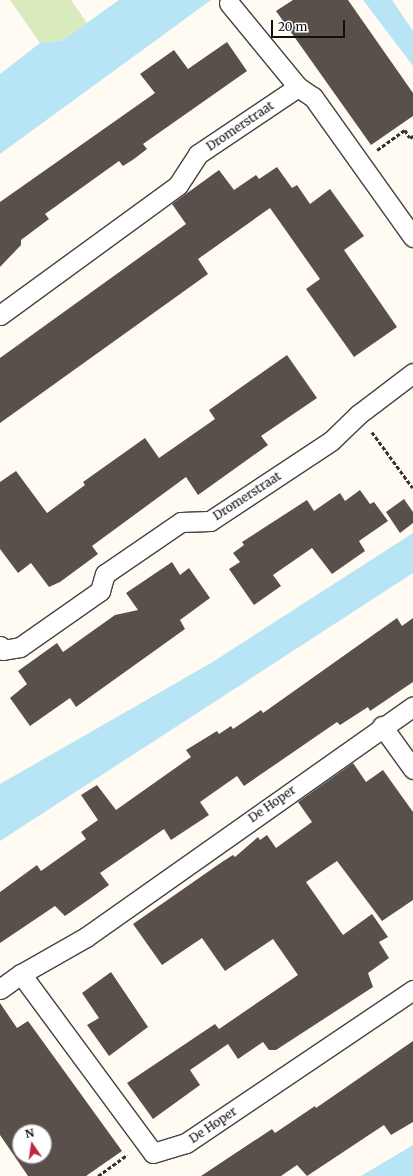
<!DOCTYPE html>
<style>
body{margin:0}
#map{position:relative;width:413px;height:1176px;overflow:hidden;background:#fffbf3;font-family:Merriweather,serif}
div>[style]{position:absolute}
.green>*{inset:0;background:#d9eabc}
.water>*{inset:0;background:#b8e5f6}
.building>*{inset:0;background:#59504c}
.path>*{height:2.5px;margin-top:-1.25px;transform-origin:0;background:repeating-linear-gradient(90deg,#323232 0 4px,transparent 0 6px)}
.roads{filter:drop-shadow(1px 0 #434343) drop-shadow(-1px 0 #434343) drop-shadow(0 1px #434343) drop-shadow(0 -1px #434343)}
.street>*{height:19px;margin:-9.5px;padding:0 9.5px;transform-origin:9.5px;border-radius:9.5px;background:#fff}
span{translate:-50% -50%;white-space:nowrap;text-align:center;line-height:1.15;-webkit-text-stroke:4px #fff;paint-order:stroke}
.street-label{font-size:12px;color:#101010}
.north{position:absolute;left:12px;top:1124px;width:40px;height:40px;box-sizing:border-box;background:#fff;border:1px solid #9f9f9f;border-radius:50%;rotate:347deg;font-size:11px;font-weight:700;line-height:16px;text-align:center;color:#101010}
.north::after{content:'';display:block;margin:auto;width:14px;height:18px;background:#bf2940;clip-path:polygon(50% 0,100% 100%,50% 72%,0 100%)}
.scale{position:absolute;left:271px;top:20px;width:74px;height:18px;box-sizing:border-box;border:2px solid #101010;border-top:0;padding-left:5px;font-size:12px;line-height:14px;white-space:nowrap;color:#101010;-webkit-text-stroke:3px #fff;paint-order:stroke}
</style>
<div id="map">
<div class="green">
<div style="clip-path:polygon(10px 0,71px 0,87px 23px,63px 40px,40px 43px)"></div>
</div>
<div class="water">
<div style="clip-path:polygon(119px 0,211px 0,0 154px,0 74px,40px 43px,63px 40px)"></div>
<div style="clip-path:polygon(363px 0,392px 0,413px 31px,413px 66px)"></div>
<div style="clip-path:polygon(413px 533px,413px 573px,0 841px,0 784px,211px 663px)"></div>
<div style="clip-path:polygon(413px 1144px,413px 1176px,361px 1176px,413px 1145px)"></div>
</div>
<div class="building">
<div style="clip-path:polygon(293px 0,348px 0,413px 93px,413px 116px,371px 145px,276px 11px)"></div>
<div style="clip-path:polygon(227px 42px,247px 71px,143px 144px,147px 149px,134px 159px,123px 166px,119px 161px,45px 214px,49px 219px,21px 240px,21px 245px,0 267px,0 202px,155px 93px,140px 74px,174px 50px,188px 69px)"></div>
<div style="clip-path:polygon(277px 167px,292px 188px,297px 185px,310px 204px,330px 189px,343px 207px,364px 236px,344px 250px,397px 327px,354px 357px,306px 289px,320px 279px,270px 208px,198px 259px,208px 274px,0 423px,0 358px,186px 224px,172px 204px,219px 170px,234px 190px,256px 175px,259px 179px)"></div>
<div style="clip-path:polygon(287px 355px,317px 398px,261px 436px,268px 445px,198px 495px,186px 477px,92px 546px,98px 554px,60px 582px,49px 587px,31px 563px,18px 573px,0 549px,0 482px,16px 471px,47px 513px,85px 485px,83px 482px,145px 438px,159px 458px,215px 419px,209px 410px)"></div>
<div style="clip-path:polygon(360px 490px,370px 504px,374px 502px,388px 521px,359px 541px,365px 551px,332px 574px,312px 548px,273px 575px,281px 586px,254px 605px,229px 569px,240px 562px,233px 553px,244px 545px,242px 542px,307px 500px,314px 511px,340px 493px,345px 501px)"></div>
<div style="clip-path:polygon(404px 499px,413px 512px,413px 523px,400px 533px,386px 512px)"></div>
<div style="clip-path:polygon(172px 562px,180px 575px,189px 568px,210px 598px,180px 620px,185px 629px,76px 707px,70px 698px,30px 726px,10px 698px,27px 684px,18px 671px,57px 643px,63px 652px,115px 615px,138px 610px,126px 593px)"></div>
<div style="clip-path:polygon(397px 618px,402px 626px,413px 618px,413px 682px,370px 711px,368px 707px,340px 725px,337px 722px,244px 786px,237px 776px,200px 802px,209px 815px,171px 840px,164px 829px,100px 873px,109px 885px,88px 900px,65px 916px,55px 906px,0 943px,0 892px,37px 865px,41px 871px,86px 839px,81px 832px,98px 820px,81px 795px,97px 785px,116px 810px,191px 757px,186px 750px,217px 731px,219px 734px,231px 726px,233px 729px,261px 710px,263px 713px)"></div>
<div style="clip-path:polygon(353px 763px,366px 782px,383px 770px,413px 812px,413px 900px,382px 921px,337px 861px,306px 882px,343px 935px,372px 914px,388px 937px,379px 942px,389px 958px,368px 973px,373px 987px,276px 1050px,269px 1050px,263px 1042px,238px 1059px,228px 1044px,190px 1070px,200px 1085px,153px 1119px,127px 1083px,215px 1024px,219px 1029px,298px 975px,273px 939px,225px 971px,202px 938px,162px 965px,133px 924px,222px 862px,233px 855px,235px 857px,258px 837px,260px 840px,267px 835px,276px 848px,312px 822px,298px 802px)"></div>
<div style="clip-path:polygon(111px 972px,148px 1027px,109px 1056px,87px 1025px,99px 1018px,82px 993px)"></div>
<div style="clip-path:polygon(evenodd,0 1003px,17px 1028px,28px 1021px,122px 1151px,86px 1176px,28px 1176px,0 1135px,0 1003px,20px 1132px,44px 1132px,44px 1156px,20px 1156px,20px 1132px)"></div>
<div style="clip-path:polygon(413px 1041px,413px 1122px,391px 1135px,384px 1125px,307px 1176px,297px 1165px,281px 1176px,201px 1176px,272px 1129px,275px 1133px,315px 1106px,316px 1108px)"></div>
</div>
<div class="path">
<div style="left:377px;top:150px;width:34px;rotate:-36deg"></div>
<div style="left:405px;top:130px;width:9px;rotate:58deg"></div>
<div style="left:410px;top:138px;width:4px;rotate:-34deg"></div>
<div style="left:372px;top:432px;width:69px;rotate:53.8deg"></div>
<div style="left:98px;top:1176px;width:36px;rotate:-36deg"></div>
</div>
<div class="roads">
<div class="street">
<div style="left:229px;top:3px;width:109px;rotate:50.6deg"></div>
<div style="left:298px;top:87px;width:18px;rotate:34deg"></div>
<div style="left:313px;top:97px;width:172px;rotate:54.5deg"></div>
<div style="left:0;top:315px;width:220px;rotate:-36.1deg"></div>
<div style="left:178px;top:185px;width:37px;rotate:-57deg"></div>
<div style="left:198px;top:154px;width:120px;rotate:-33.8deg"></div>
<div style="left:0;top:646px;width:5px;rotate:53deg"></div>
<div style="left:3px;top:650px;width:17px;rotate:-10deg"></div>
<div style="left:20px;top:647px;width:98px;rotate:-35deg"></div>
<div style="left:100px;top:591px;width:18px;rotate:-74deg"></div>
<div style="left:105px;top:574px;width:92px;rotate:-34.4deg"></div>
<div style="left:181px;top:522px;width:29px;rotate:-2deg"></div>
<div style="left:210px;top:521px;width:145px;rotate:-33.5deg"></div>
<div style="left:331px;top:441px;width:39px;rotate:-44deg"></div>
<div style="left:359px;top:414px;width:68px;rotate:-37.2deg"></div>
<div style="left:382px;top:726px;width:53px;rotate:54.2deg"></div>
<div style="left:21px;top:974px;width:222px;rotate:53.6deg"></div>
<div style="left:153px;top:1153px;width:34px;rotate:-17deg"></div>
<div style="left:186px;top:1143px;width:274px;rotate:-34deg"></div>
<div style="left:0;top:989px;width:26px;rotate:-36deg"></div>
<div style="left:21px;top:974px;width:75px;rotate:-29.6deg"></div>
<div style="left:86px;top:937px;width:400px;rotate:-35.2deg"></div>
</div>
</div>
<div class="street-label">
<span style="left:240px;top:126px;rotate:-34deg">Dromerstraat</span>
<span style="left:247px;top:496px;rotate:-33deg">Dromerstraat</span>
<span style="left:272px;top:804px;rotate:-35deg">De Hoper</span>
<span style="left:213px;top:1125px;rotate:-34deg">De Hoper</span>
</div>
<div class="north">N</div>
<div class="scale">20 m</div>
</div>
